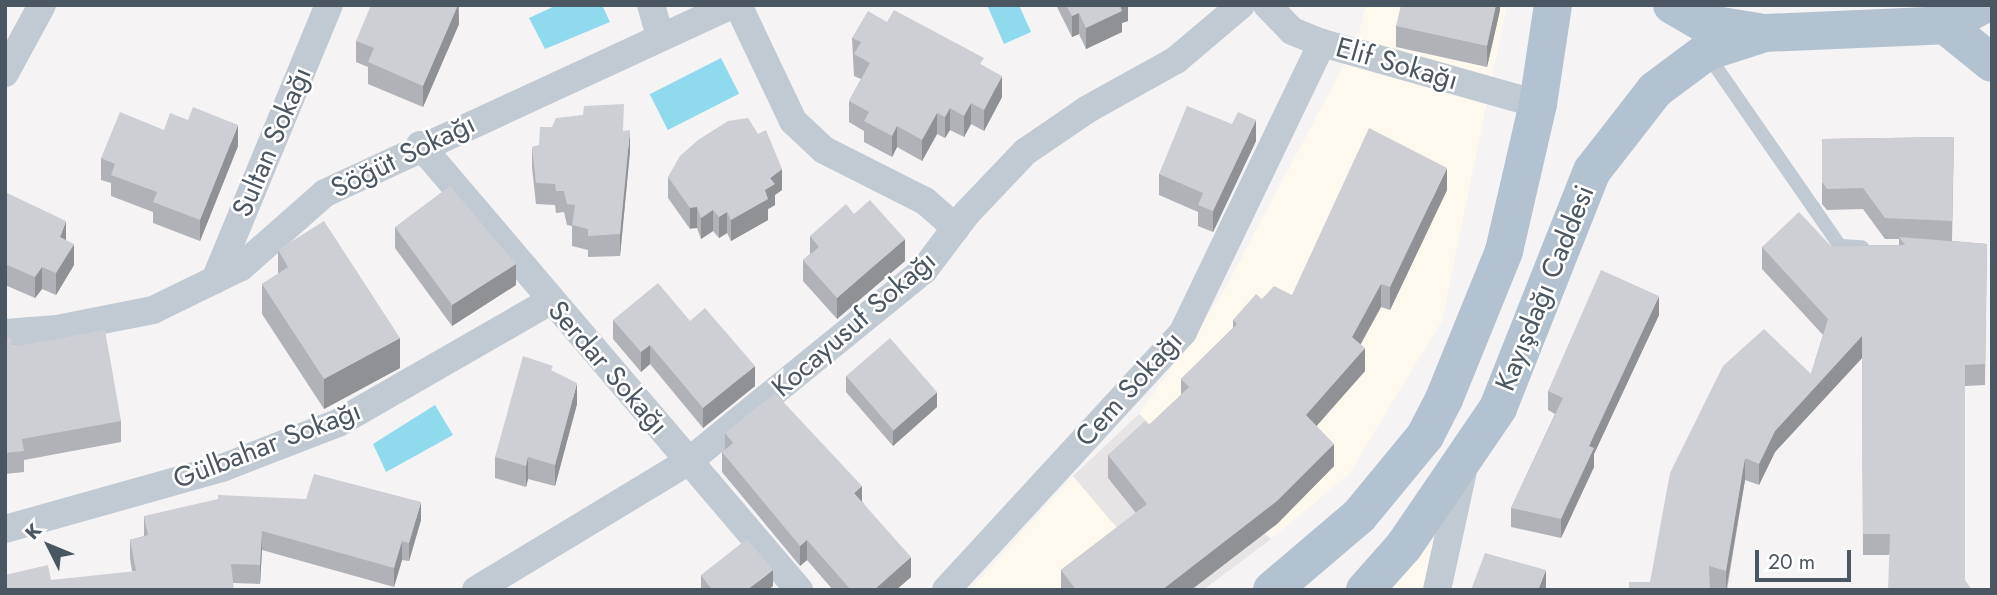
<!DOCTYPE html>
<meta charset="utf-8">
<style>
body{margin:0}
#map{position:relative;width:1997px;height:595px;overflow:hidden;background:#f5f3f3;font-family:Jost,sans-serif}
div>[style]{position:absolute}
.commercial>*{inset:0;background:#fdf9ef}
.education>*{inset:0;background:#e6e4e5}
.water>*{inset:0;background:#90daee;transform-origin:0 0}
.service>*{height:14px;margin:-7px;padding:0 7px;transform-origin:7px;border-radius:7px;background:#c1cad2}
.minor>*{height:28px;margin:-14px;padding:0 14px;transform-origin:14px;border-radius:14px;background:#c1cad2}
.primary>*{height:38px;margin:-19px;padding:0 19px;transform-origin:19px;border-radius:19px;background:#b3c2d1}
.wall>*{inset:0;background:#b0b2b7}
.shaded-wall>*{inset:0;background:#909195;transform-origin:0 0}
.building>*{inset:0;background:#cdcfd5;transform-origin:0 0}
span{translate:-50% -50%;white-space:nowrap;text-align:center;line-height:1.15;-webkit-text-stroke:5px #fff;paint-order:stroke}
.street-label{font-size:28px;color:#4a5661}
.frame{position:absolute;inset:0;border:7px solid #4a5661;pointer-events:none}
.north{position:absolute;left:14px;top:511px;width:70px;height:70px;-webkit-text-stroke:5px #fff;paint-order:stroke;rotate:313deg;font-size:19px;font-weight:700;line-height:28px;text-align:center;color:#4a5661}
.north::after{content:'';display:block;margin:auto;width:24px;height:32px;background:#4a5661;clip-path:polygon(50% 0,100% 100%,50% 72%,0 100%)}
.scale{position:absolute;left:1755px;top:550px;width:96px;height:32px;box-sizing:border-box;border:4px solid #4a5661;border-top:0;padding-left:9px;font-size:21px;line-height:24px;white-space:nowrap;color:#4a5661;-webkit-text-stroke:5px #fff;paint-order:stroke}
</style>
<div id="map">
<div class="commercial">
<div style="clip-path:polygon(1366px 5px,1507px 5px,1442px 321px,1349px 474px,1271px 539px,1139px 414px,1221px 296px,1356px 42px)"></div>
<div style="clip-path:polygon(1073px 476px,1170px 590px,970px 590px)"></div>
<div style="clip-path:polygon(1438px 539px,1427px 590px,1379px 590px)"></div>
</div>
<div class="education">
<div style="clip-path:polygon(1139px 414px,1271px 539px,1203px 590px,1170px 590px,1073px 476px)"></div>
</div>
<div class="water">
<div style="clip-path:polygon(557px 5px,602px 5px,610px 22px,545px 49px,529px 18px)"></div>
<div style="clip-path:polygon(987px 5px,1019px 5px,1031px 32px,1004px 44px)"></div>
<div style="left:721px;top:58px;width:40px;height:80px;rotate:63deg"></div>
<div style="clip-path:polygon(435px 405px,453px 435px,386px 472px,373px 444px)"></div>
</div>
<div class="service">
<div style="left:1707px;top:54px;width:234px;rotate:55.3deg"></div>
<div style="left:1840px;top:246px;width:22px;rotate:3deg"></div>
</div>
<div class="minor">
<div style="left:651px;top:5px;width:33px;rotate:74deg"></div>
<div style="left:738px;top:5px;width:128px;rotate:64.6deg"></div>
<div style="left:793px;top:121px;width:42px;rotate:43.1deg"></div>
<div style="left:824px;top:150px;width:113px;rotate:26.8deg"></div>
<div style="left:925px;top:201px;width:41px;rotate:41.1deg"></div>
<div style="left:1267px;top:5px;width:36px;rotate:46deg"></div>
<div style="left:1292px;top:31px;width:32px;rotate:22deg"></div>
<div style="left:1322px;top:43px;width:224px;rotate:15.8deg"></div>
<div style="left:5px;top:73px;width:77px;rotate:-61.4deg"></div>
<div style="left:420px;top:145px;width:585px;rotate:49.58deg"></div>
<div style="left:215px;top:280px;width:298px;rotate:-67.5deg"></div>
<div style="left:5px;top:333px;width:52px;rotate:-4.4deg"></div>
<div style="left:57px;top:329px;width:98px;rotate:-11.2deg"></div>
<div style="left:153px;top:310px;width:98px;rotate:-26deg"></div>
<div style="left:241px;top:267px;width:112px;rotate:-41.4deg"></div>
<div style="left:325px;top:193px;width:448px;rotate:-24.8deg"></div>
<div style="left:5px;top:529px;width:225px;rotate:-15.7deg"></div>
<div style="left:222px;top:468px;width:124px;rotate:-21.2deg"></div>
<div style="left:338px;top:423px;width:245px;rotate:-29.9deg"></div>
<div style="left:476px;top:590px;width:249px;rotate:-31.2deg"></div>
<div style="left:689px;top:461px;width:303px;rotate:-39.1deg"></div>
<div style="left:924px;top:270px;width:71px;rotate:-53deg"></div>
<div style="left:967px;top:213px;width:84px;rotate:-46.4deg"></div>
<div style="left:1025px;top:152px;width:76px;rotate:-34.3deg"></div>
<div style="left:1088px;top:109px;width:101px;rotate:-29.1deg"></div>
<div style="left:1176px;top:60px;width:85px;rotate:-40.2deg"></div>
<div style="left:946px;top:590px;width:350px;rotate:-47.4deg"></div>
<div style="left:1183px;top:332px;width:321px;rotate:-64.3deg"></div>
<div style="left:1437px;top:590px;width:127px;rotate:-77.7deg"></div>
</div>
<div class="primary">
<div style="left:1672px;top:5px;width:36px;rotate:30deg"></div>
<div style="left:1703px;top:23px;width:56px;rotate:9.3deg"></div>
<div style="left:1945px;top:25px;width:60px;rotate:39deg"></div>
<div style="left:1272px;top:590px;width:114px;rotate:-40.4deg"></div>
<div style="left:1359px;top:516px;width:104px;rotate:-50.5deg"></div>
<div style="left:1425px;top:436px;width:42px;rotate:-62.8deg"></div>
<div style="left:1444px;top:399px;width:160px;rotate:-67.9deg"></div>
<div style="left:1504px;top:251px;width:151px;rotate:-77deg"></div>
<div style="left:1538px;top:104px;width:100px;rotate:-81.4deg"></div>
<div style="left:1365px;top:590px;width:59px;rotate:-48.4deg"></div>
<div style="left:1404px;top:546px;width:167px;rotate:-55.7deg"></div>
<div style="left:1498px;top:408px;width:255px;rotate:-68.4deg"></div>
<div style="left:1592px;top:171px;width:103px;rotate:-52.1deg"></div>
<div style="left:1655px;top:90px;width:64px;rotate:-36.7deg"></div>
<div style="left:1706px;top:52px;width:62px;rotate:-17.9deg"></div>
<div style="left:1765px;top:33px;width:180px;rotate:-2.5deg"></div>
<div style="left:1945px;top:25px;width:43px;rotate:-27.8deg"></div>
</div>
<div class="wall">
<div style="clip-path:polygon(459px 5px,459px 24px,423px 107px,368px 84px,368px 67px,356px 62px,356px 41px)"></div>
<div style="clip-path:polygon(1056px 5px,1133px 5px,1128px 7px,1128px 21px,1122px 23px,1122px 32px,1086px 49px,1079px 34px,1072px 37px)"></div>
<div style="clip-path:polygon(1500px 5px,1500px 10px,1487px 67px,1396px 47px,1396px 26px)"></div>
<div style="clip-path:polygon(887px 22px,984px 66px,1002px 97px,984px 131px,971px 124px,964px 137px,950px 130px,945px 138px,937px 134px,922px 161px,897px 147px,892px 157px,864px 142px,864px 131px,849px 122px,849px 101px,861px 79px,854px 76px,852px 38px)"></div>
<div style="clip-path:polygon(164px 130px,238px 146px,200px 241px,153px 223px,153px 212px,111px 196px,111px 183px,101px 180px,101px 158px)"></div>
<div style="clip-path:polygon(623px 131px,630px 151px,620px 256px,588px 257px,588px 250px,572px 246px,572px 226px,567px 225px,564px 212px,556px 213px,555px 205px,536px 204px,532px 168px,532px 147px)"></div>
<div style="clip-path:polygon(1954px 137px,1952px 241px,1987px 244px,1985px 385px,1965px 386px,1889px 555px,1863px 555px,1862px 358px,1775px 452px,1759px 485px,1745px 480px,1727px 590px,1716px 590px,1710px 588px,1650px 582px,1811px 374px,1823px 335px,1762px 269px,1762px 247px,1899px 245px,1899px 239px,1885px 239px,1863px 209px,1827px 210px,1822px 204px,1822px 139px)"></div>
<div style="clip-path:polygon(1256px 141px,1213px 232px,1198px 226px,1198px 212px,1159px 195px,1159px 174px)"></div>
<div style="clip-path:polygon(668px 177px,782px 190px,775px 195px,775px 205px,768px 209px,768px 220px,731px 241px,727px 233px,719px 238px,713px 231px,701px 239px,697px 228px,690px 229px,668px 198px)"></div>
<div style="clip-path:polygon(1447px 190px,1390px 310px,1381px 307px,1361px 344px,1365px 371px,1316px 426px,1334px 466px,1277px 524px,1191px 590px,1061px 590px,1061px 570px,1136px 513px,1108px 478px,1108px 455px,1149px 425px,1181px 395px,1181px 379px,1233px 328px,1233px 320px,1262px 299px,1292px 295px)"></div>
<div style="clip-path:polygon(5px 192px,66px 240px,74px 265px,56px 295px,42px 289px,35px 298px,5px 285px)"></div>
<div style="clip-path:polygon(395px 227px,516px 285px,452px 326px,395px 248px)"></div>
<div style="clip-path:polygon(810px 236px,905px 261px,837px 319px,803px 281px,803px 260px,810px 254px)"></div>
<div style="clip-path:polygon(278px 250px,400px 368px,324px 409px,262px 314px,262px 284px,278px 274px)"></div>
<div style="clip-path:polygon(1659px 315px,1594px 454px,1594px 467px,1561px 538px,1511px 527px,1511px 508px,1555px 414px,1548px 410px,1548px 391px)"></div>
<div style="clip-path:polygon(613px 320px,690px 321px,755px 386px,703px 428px,650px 364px,641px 372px,613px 339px)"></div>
<div style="clip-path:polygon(5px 339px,12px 347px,121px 421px,121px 442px,24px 460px,24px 472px,5px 474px)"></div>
<div style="clip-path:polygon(553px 371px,577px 404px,555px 486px,528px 479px,526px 487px,495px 478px,495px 457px)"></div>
<div style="clip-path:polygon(846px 376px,937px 407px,893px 446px,846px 392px)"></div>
<div style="clip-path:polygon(725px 433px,862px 501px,911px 577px,896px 590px,833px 590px,807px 560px,800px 566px,722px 472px,722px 452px,725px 449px)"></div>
<div style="clip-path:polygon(144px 516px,421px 520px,409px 561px,402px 560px,394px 587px,262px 550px,260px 584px,234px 583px,132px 571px,130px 558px,130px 540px,144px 536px)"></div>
<div style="clip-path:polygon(701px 575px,773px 586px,768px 590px,701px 590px)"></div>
</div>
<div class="shaded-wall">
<div style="clip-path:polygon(458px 5px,459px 24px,423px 107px,423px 86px)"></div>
<div style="clip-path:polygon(1119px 5px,1133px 5px,1128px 7px,1128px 21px,1122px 23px,1122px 32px,1086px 49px,1086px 28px)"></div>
<div style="clip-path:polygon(1496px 5px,1500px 5px,1500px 10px,1487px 67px,1487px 46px)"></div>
<div style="clip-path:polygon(1079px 13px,1079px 34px,1072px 37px,1072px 16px)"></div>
<div style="clip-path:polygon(1002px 76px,1002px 97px,984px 131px,984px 110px)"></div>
<div style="clip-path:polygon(971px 103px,971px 124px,964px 137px,964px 116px)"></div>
<div style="clip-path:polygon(950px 108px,950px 130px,945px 138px,945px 117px)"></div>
<div style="clip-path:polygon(937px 113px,937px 134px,922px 161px,922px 140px)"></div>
<div style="clip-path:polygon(1256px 120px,1256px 141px,1213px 232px,1213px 211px)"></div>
<div style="clip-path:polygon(238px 125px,238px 146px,200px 241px,200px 220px)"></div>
<div style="clip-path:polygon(897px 126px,897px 147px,892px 157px,892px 136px)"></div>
<div style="clip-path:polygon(630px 130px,630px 151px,620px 256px,620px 234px)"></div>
<div style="clip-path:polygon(1447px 168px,1447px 190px,1390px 310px,1390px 287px)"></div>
<div style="clip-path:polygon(782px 169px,782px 190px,775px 195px,775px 205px,768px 209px,768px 220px,731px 241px,731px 220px,765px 190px,770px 178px)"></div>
<div style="left:697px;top:207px;width:21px;height:7px;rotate:90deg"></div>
<div style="clip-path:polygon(713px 210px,713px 231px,701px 239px,701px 218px)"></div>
<div style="clip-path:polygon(727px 212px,727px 233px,719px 238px,719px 217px)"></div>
<div style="clip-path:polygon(66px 221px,66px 243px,60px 237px)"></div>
<div style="clip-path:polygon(905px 239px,905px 261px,837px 319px,837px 298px)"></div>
<div style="clip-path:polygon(74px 244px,74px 265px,56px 295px,56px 273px)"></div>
<div style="clip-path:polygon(516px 264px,516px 285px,452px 326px,452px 305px)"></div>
<div style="clip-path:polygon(42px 267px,42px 289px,35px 298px,35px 277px)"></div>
<div style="clip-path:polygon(1381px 284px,1381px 307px,1352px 359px,1352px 337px)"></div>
<div style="clip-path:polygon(1659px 296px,1659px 315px,1594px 454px,1594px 467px,1561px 538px,1561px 519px,1589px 446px)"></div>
<div style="clip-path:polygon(1862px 336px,1862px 358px,1775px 452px,1759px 485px,1759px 464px,1775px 431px)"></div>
<div style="clip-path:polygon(400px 338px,400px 368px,324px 409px,324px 379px)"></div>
<div style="clip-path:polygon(650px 345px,650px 364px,641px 372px,641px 352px)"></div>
<div style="clip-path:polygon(1365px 348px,1365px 371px,1306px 438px,1306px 415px)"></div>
<div style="clip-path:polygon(755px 366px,755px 386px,703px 428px,703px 408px)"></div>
<div style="clip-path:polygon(577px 383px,577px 404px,555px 486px,555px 465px)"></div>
<div style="clip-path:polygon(937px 392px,937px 407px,893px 446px,893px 430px)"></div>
<div style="clip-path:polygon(1334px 444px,1334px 466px,1277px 524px,1191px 590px,1162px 590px)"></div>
<div style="clip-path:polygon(528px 457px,528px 479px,526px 487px,526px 466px)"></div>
<div style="clip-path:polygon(1745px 458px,1745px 480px,1726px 590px,1726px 571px)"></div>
<div style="clip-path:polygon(862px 486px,862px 506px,854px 493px)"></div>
<div style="clip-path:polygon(421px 502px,421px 520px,409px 561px,409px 543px)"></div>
<div style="clip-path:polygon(262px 531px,262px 550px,260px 584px,260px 565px)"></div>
<div style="clip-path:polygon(807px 540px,807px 560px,800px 566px,800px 546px)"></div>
<div style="clip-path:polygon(402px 541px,402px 560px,394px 587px,394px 568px)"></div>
<div style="clip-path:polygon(911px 557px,911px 577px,896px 590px,874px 590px)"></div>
<div style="clip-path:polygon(773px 570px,773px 586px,768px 590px,747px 590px)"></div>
<div style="clip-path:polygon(1546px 570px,1546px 590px,1538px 590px)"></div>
</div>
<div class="building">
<div style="clip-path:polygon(371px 5px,458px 5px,423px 86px,368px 62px,374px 48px,356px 41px)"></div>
<div style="clip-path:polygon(1066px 5px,1120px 5px,1122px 11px,1086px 28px,1079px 13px,1072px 16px)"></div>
<div style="clip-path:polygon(1401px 5px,1496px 5px,1487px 46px,1396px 26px)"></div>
<div style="clip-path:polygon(894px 10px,984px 58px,980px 64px,1002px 76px,984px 110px,971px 103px,964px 116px,950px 108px,945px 117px,937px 113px,922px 140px,897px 126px,892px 136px,864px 121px,869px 112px,849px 101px,870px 63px,854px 54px,861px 42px,852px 38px,868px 11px,887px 22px)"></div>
<div style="clip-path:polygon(624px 104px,623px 131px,630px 130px,620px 234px,588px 236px,588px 229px,572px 225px,575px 205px,567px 204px,564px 191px,556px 191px,555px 184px,536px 183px,532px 147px,539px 145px,540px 127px,552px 127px,556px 118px,583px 115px,584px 106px)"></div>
<div style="clip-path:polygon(1187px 106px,1232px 124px,1238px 112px,1256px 120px,1213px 211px,1198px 205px,1203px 193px,1159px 174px)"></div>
<div style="clip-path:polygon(193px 107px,238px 125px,200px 220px,153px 202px,157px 192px,111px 175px,115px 164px,101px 158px,120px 112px,164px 130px,170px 113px,188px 120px)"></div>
<div style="clip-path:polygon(748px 118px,758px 134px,766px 130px,782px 169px,770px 178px,775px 184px,765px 190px,768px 199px,731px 220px,727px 212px,719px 217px,713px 210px,701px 218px,697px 207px,690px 208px,668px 177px,680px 156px,698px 140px,728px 121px)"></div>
<div style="clip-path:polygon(1369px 128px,1447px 168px,1390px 287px,1381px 284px,1352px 337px,1365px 348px,1306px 415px,1334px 444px,1277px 501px,1162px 590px,1076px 590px,1061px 570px,1147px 504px,1108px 455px,1145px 421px,1149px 425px,1189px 387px,1181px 379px,1237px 324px,1233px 320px,1256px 294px,1262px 299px,1274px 286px,1292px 295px)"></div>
<div style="clip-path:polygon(1954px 137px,1952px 221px,1885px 218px,1863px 188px,1827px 189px,1822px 182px,1822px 139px)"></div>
<div style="clip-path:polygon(450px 186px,516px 264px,452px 305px,395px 227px)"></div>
<div style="clip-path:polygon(5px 192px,66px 221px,60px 237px,74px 244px,56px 273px,42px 267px,35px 277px,5px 264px)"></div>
<div style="clip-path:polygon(870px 200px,905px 239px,837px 298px,803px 260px,819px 247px,810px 236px,846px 204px,854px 214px)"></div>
<div style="clip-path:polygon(1799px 212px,1831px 246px,1905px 245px,1899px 237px,1987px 244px,1985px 364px,1965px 365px,1965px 580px,1972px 590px,1888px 590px,1890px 534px,1863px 534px,1862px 336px,1775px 431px,1759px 464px,1745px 458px,1726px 571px,1709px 566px,1710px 590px,1629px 590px,1629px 582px,1650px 582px,1670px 473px,1723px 366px,1764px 329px,1811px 374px,1828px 319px,1762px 247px)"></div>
<div style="clip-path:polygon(324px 221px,400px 338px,324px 379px,262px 284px,288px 267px,278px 250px)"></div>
<div style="clip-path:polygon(1601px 270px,1659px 296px,1589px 446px,1594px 448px,1561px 519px,1511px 508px,1563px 398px,1548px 391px)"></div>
<div style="clip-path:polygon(658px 283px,690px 321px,705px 308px,755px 366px,703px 408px,650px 345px,641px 352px,613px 320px)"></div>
<div style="clip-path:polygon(105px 330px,121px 421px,22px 439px,24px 451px,5px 453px,5px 339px,11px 338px,12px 347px)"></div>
<div style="left:890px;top:338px;width:72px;height:58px;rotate:49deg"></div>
<div style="clip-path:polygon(523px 356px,553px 366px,551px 370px,577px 383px,555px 465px,528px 457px,526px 466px,495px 457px)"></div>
<div style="clip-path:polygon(775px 393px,862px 486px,854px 493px,911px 557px,874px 590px,851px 590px,807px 540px,800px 546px,722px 452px,733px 443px,725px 433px)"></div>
<div style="clip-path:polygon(314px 474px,421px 502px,409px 543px,402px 541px,394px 568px,262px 531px,260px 565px,231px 564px,234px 590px,5px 590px,5px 575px,48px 565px,51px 580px,136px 571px,130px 540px,148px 535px,144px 516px,218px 499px,218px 495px,306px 499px)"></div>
<div style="clip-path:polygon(747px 539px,773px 570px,747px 590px,712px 590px,701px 575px)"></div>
<div style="clip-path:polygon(1485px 553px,1546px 570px,1538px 590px,1471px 590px)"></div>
</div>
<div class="street-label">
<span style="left:1397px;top:64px;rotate:16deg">Elif Sokağı</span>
<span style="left:272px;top:142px;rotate:-67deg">Sultan Sokağı</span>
<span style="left:403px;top:156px;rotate:-26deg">Söğüt Sokağı</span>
<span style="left:1545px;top:288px;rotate:-68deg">Kayışdağı Caddesi</span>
<span style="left:854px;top:324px;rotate:-41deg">Kocayusuf Sokağı</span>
<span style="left:608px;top:368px;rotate:49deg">Serdar Sokağı</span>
<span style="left:1129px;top:389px;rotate:-48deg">Cem Sokağı</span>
<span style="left:267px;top:445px;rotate:-21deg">Gülbahar Sokağı</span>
</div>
<div class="frame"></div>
<div class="north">K</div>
<div class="scale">20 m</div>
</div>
